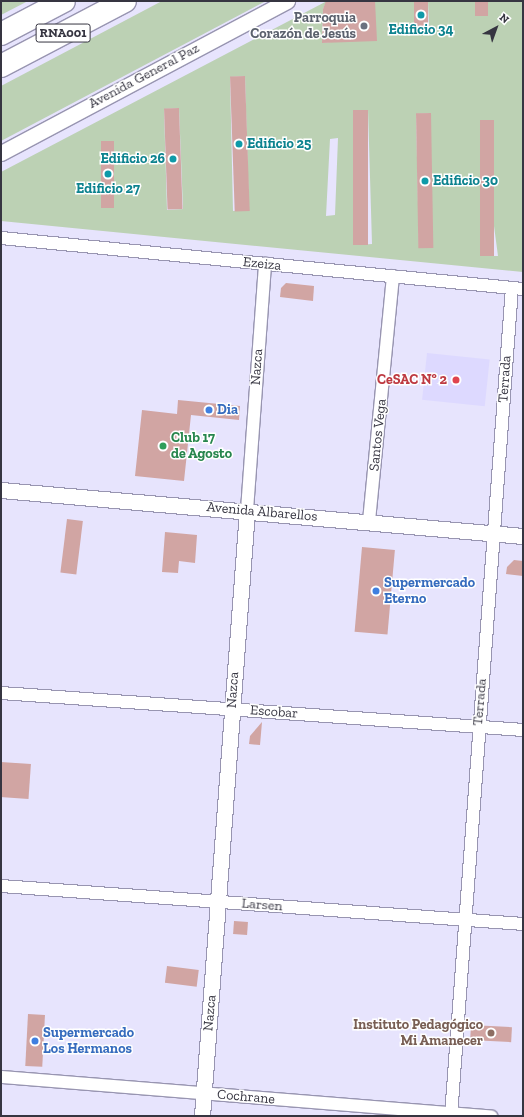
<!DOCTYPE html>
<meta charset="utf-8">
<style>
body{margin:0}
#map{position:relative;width:524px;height:1117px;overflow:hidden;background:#e7e4fd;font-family:"Zilla Slab",serif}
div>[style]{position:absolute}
.built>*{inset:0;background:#ddd9ff;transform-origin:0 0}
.green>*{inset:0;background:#bcd1b4}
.building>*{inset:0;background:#d1a5a3;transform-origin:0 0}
.roads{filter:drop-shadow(1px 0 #9895b1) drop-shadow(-1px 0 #9895b1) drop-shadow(0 1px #9895b1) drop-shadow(0 -1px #9895b1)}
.minor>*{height:12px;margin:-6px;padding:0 6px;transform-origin:6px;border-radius:6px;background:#fff}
.tertiary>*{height:15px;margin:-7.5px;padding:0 7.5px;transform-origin:7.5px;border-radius:7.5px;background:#fff}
.motorway>*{height:22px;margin:-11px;padding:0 11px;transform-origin:11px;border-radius:11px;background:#fff}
.dots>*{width:11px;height:11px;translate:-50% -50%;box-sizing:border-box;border:2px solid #fff;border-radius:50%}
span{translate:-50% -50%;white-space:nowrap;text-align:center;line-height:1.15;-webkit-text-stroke:3px #fff;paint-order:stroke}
.shield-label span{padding:1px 3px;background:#fff;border:1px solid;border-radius:3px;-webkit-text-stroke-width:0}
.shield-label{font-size:13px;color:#363541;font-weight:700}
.worship-label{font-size:14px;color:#5b616d;font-weight:700}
.right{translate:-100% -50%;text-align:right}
.culture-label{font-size:14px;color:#0d838f;font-weight:700}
.left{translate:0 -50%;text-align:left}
.street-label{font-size:14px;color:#363541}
.health-label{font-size:14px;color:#be3a42;font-weight:700}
.shop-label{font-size:14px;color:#366cbe;font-weight:700}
.leisure-label{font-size:14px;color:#27864d;font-weight:700}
.education-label{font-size:14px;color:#785e54;font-weight:700}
.frame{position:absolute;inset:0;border:2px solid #363541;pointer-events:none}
.north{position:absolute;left:476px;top:8px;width:40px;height:40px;-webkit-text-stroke:3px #fff;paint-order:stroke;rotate:41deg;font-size:11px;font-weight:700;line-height:16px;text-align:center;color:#363541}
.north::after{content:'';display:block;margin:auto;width:14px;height:18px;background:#363541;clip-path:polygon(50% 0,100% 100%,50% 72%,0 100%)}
</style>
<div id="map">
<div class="built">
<div style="left:427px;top:353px;width:63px;height:47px;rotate:6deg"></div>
</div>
<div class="green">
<div style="clip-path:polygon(1px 1px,28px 1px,1px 15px)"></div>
<div style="clip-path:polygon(162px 1px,266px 1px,1px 141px,1px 86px)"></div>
<div style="clip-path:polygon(evenodd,327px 1px,323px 9px,322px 43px,341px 41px,375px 1px,414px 1px,414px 29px,429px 28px,428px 1px,475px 1px,475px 16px,488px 16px,488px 1px,523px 1px,523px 272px,1px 221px,1px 172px,327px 1px,245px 76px,249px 210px,233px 211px,230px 77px,245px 76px,327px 1px,179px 108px,183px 209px,167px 210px,164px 109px,179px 108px,327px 1px,368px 110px,372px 244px,357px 245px,353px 111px,368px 110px,327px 1px,430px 113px,419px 248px,416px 114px,430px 113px,327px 1px,480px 121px,498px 256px,484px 256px,480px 121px,327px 1px,338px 138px,335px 215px,326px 216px,330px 139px,338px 138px,327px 1px,101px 141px,114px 141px,114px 208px,101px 208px,101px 141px)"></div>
</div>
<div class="building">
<div style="clip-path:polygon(326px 1px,375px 1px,377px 41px,322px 43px,323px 9px)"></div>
<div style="left:414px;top:1px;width:14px;height:28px"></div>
<div style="left:475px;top:1px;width:13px;height:15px"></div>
<div style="left:245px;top:76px;width:135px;height:15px;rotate:88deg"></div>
<div style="left:179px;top:108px;width:101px;height:15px;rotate:88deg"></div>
<div style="left:353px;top:110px;width:15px;height:135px"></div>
<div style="left:431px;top:113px;width:135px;height:15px;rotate:89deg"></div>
<div style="left:480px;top:120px;width:14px;height:136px"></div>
<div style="left:101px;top:141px;width:13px;height:67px"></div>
<div style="clip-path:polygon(286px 283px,314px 286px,313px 301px,280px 297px,281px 288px)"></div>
<div style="clip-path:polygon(178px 400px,240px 406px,239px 420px,191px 415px,184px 481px,135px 476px,142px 410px,177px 414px)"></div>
<div style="left:67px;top:519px;width:16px;height:54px;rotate:7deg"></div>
<div style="clip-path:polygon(165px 532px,197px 535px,195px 563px,179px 561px,178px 573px,162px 572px)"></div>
<div style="left:362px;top:547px;width:33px;height:85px;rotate:5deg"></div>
<div style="clip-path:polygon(514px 560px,523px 561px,523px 576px,506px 574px,507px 567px)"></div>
<div style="clip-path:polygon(262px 722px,260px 745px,249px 744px,250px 736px)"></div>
<div style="left:1px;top:762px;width:30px;height:35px;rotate:4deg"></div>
<div style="left:234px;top:921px;width:14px;height:13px;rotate:4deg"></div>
<div style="left:167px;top:966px;width:32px;height:17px;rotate:7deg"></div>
<div style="left:28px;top:1014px;width:17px;height:52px;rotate:3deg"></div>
<div style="left:471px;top:1025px;width:41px;height:15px;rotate:3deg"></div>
</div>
<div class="roads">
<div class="minor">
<div style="left:1px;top:238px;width:524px;rotate:5.58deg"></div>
<div style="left:247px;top:510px;width:247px;rotate:-85.8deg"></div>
<div style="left:369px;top:521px;width:246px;rotate:-84.4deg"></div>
<div style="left:1px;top:693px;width:523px;rotate:4.05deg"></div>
<div style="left:1px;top:886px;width:523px;rotate:4.16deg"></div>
<div style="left:1px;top:1077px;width:492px;rotate:4.6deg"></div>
<div style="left:451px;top:1116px;width:830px;rotate:-85.79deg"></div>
</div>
<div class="tertiary">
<div style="left:1px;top:153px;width:324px;rotate:-28deg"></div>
<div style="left:1px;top:490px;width:524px;rotate:5.04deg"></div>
<div style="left:202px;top:1116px;width:608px;rotate:-85.75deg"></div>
</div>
<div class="motorway">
<div style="left:1px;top:34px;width:71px;rotate:-27.6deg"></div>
<div style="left:1px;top:66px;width:140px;rotate:-27.7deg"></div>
</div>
</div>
<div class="dots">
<div style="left:421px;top:15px;background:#0f9aa8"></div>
<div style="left:364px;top:26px;background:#6b7280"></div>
<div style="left:239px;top:144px;background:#0f9aa8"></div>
<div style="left:173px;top:159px;background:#0f9aa8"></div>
<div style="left:108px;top:174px;background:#0f9aa8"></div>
<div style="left:425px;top:181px;background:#0f9aa8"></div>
<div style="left:456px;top:380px;background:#e0444e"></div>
<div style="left:209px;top:410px;background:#3f7fe0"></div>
<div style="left:163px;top:446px;background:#2e9e5b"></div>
<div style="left:376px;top:591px;background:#3f7fe0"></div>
<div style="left:491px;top:1033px;background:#8d6e63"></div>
<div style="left:35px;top:1041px;background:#3f7fe0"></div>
</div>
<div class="shield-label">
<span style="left:63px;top:33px">RNA001</span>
</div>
<div class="worship-label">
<span class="right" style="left:356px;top:26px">Parroquia<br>Corazón de Jesús</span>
</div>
<div class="culture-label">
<span style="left:421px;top:30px">Edificio 34</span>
<span class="left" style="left:247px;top:144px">Edificio 25</span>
<span class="right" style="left:165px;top:159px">Edificio 26</span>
<span class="left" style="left:433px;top:181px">Edificio 30</span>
<span style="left:108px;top:189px">Edificio 27</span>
</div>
<div class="street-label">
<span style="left:144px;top:76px;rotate:-28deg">Avenida General Paz</span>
<span style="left:262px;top:264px;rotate:6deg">Ezeiza</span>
<span style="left:257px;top:367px;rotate:-86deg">Nazca</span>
<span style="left:505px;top:379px;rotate:-86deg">Terrada</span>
<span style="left:378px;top:435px;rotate:-84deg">Santos Vega</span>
<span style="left:262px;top:512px;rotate:5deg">Avenida Albarellos</span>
<span style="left:233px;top:690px;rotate:-86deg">Nazca</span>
<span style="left:480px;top:702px;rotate:-85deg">Terrada</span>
<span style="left:274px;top:712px;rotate:4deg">Escobar</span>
<span style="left:262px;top:905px;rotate:4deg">Larsen</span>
<span style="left:210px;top:1013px;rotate:-85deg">Nazca</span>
<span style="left:246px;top:1097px;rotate:5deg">Cochrane</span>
</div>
<div class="health-label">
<span class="right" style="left:447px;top:380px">CeSAC Nº 2</span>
</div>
<div class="shop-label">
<span class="left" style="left:217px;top:410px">Dia</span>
<span class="left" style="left:384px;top:591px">Supermercado<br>Eterno</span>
<span class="left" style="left:43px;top:1041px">Supermercado<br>Los Hermanos</span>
</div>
<div class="leisure-label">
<span class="left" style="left:171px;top:446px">Club 17<br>de Agosto</span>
</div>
<div class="education-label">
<span class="right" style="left:483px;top:1033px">Instituto Pedagógico<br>Mi Amanecer</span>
</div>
<div class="frame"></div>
<div class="north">N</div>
</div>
